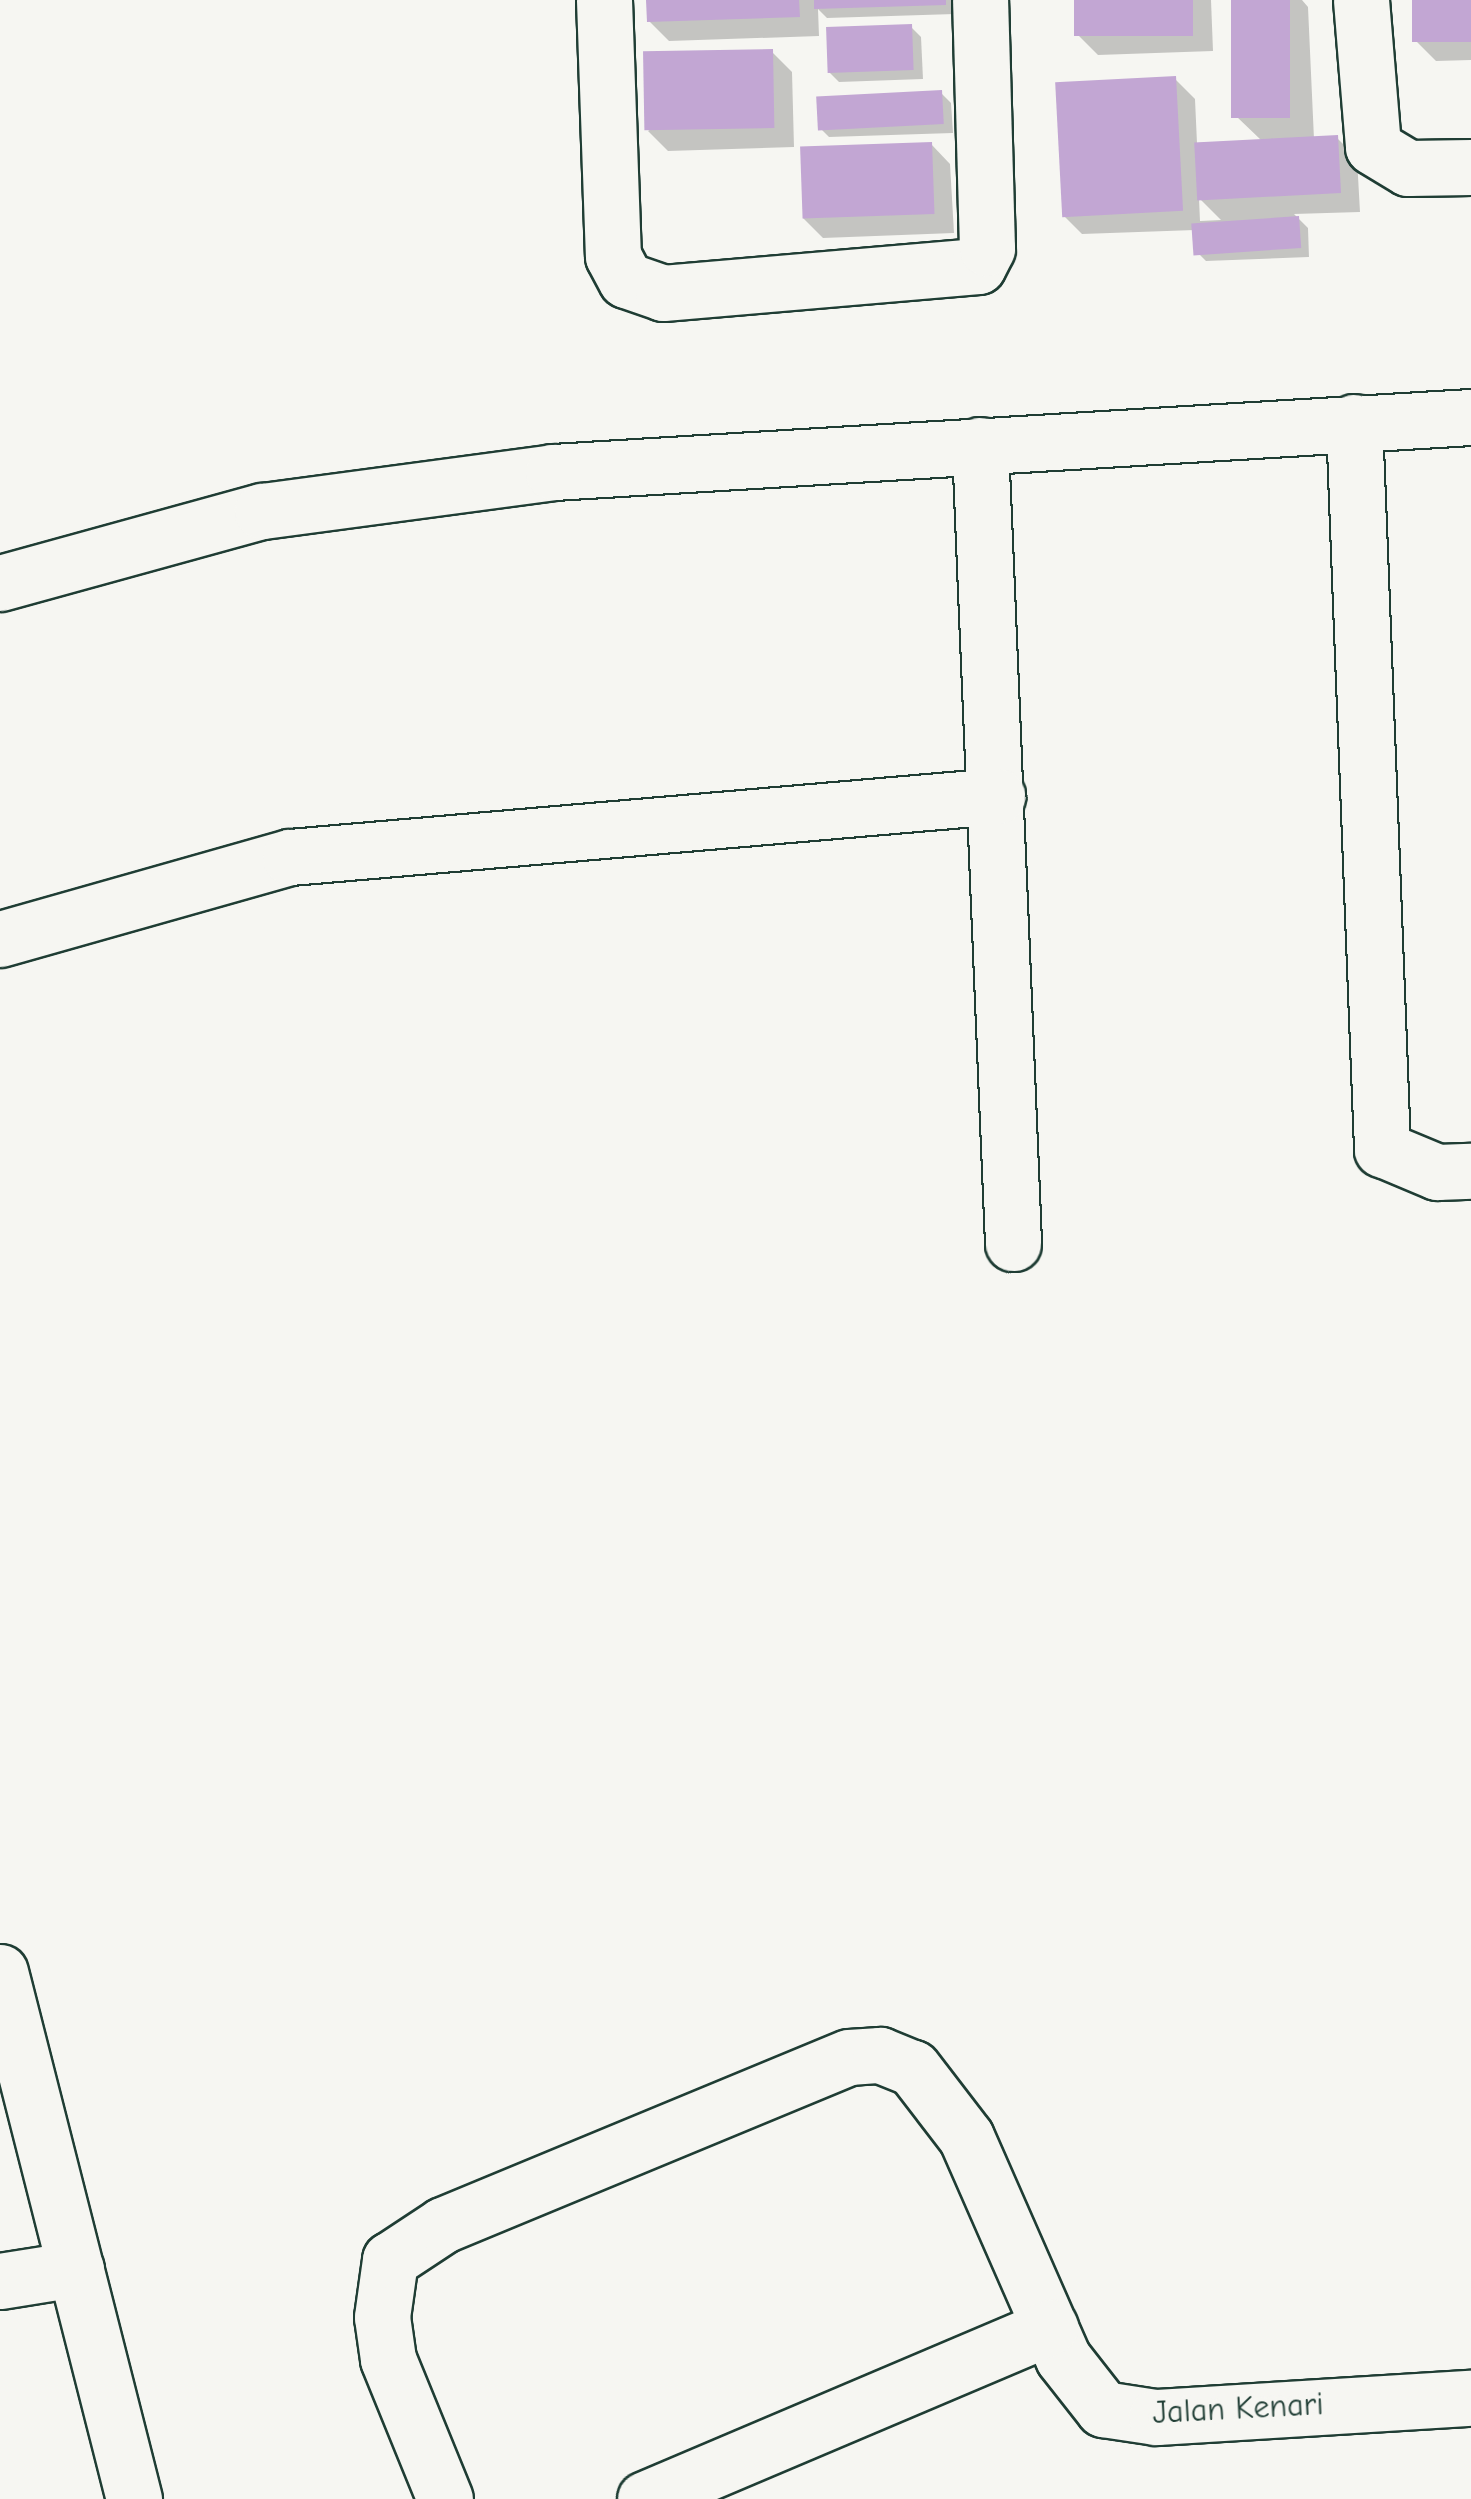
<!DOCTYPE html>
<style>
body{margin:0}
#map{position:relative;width:1471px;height:2499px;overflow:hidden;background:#f6f6f2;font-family:"Comic Neue",sans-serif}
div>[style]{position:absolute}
.shadow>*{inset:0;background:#0003}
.building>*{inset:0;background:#c2a6d3;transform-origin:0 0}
.roads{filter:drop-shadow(2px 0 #1f3d34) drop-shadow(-2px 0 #1f3d34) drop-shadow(0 2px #1f3d34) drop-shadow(0 -2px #1f3d34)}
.minor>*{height:55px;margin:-27.5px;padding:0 27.5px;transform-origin:27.5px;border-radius:27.5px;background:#f6f6f2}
span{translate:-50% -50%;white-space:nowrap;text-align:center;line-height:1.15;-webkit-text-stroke:9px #f6f6f2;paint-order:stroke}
.street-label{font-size:32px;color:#1f3d34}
</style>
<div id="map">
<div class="shadow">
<div style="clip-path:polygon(648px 0,954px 0,955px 14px,827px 18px,818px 9px,819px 36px,669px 41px,649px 21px)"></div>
<div style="clip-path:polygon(1077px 0,1211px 0,1213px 51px,1098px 55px,1078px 35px)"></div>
<div style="clip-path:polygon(evenodd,1233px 0,1302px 0,1308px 7px,1314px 139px,1337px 138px,1357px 158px,1360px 212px,1294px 214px,1308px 228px,1309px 257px,1206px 261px,1196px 251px,1195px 230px,1082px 234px,1062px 214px,1175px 79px,1195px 99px,1197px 143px,1261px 140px,1237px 117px,1233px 0,1199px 198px,1221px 220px,1200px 221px,1199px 198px)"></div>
<div style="clip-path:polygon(1414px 0,1471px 0,1471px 60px,1436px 61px,1416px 41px)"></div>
<div style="clip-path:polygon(911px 27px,921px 37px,923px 79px,839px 82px,829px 72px)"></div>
<div style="clip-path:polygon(772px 52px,792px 72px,794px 147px,668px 151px,648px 131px)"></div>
<div style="clip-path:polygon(941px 93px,951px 103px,953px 133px,829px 137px,819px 127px)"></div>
<div style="clip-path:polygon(931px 144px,950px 164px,954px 233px,823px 238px,803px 218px)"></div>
</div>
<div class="building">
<div style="clip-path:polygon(646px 0,799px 0,800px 17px,647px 22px)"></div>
<div style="clip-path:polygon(814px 0,946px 0,946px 5px,814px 9px)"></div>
<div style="left:1074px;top:0;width:119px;height:36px"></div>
<div style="left:1231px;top:0;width:59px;height:118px"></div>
<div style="left:1412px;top:0;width:59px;height:42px"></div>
<div style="left:912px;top:24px;width:46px;height:86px;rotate:88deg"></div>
<div style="left:773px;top:49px;width:79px;height:130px;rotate:89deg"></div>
<div style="left:1176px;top:76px;width:135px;height:121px;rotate:87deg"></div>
<div style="left:942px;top:90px;width:34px;height:126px;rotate:87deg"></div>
<div style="left:1338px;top:135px;width:58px;height:144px;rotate:87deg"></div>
<div style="left:932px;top:142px;width:72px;height:132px;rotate:88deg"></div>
<div style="left:1299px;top:216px;width:32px;height:108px;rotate:86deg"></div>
</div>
<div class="roads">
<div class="minor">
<div style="left:604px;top:0;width:256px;rotate:88deg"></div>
<div style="left:613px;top:256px;width:27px;rotate:62deg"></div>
<div style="left:626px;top:280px;width:39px;rotate:19deg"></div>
<div style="left:663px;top:293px;width:316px;rotate:-4.9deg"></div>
<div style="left:978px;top:266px;width:20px;rotate:-63deg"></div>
<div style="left:987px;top:248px;width:248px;rotate:-91.6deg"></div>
<div style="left:1361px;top:0;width:147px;rotate:85.3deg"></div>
<div style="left:1373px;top:147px;width:41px;rotate:31deg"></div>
<div style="left:1408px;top:168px;width:63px;rotate:-0.9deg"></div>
<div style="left:1354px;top:422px;width:728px;rotate:87.79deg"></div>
<div style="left:1382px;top:1149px;width:60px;rotate:22.7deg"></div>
<div style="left:1437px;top:1172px;width:34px;rotate:-2deg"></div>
<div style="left:980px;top:445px;width:799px;rotate:87.63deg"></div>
<div style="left:0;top:583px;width:272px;rotate:-15.4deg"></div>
<div style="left:262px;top:511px;width:294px;rotate:-7.6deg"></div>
<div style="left:553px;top:472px;width:920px;rotate:-3.43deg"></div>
<div style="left:0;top:939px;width:301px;rotate:-15.8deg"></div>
<div style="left:290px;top:857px;width:710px;rotate:-4.93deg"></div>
<div style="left:0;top:1972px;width:544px;rotate:75.73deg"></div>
<div style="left:0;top:2281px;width:77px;rotate:-9deg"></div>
<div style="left:445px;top:2499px;width:151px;rotate:-112.2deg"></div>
<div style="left:388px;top:2359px;width:42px;rotate:-98.1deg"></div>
<div style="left:382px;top:2317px;width:58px;rotate:-82deg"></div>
<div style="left:390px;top:2260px;width:64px;rotate:-33.4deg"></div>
<div style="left:443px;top:2225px;width:439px;rotate:-22.5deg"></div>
<div style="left:849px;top:2057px;width:31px;rotate:-4deg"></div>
<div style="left:880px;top:2055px;width:35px;rotate:22deg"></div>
<div style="left:913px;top:2068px;width:87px;rotate:52.5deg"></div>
<div style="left:966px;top:2137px;width:241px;rotate:66.3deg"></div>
<div style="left:1063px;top:2358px;width:65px;rotate:51.9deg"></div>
<div style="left:1103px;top:2409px;width:54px;rotate:8.6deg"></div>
<div style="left:1156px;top:2417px;width:316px;rotate:-3.5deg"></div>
<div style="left:645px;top:2499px;width:440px;rotate:-23deg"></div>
</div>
</div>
<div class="street-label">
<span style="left:1238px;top:2409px;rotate:-3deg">Jalan Kenari</span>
</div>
</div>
